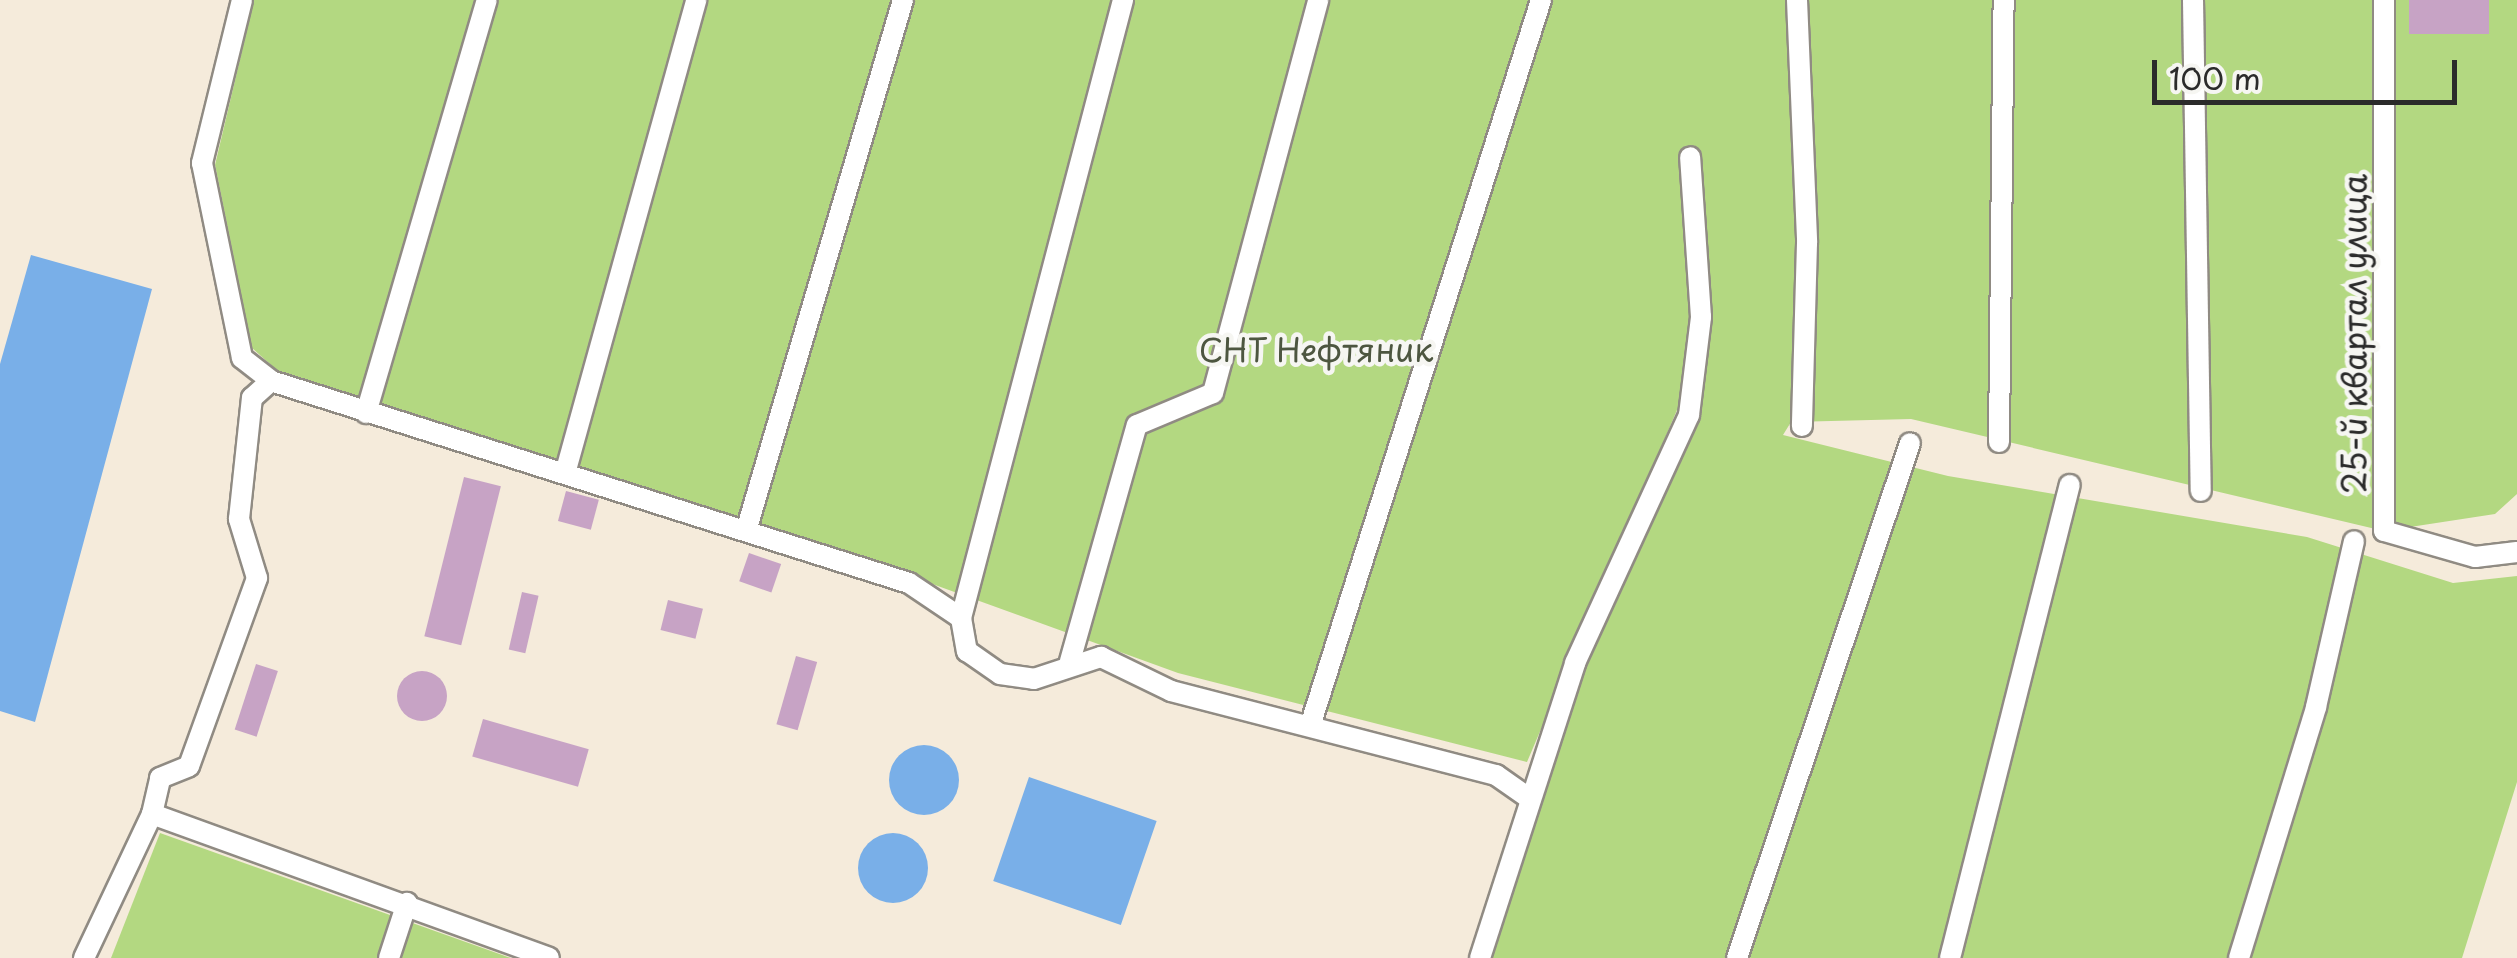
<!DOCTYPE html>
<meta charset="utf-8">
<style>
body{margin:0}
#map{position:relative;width:2517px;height:958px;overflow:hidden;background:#f5ebdb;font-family:"Playpen Sans",sans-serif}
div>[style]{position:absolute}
.green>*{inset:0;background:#b3d881}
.water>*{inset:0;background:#79afe8;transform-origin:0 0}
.round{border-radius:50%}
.building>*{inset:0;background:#c7a3c5;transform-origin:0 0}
.roads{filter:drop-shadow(2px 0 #908b83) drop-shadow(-2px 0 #908b83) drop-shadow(0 2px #908b83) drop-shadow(0 -2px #908b83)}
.minor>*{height:20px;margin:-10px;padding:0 10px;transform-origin:10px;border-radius:10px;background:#fff}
span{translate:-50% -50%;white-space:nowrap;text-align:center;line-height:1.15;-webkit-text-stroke:9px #f6f6f2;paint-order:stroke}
.street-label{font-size:32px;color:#2b2b2b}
.park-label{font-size:32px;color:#4d5640}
.scale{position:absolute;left:2152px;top:60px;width:305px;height:45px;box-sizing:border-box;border:5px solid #2b2b2b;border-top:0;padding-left:12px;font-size:30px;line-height:35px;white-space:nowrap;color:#2b2b2b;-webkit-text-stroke:8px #f6f6f2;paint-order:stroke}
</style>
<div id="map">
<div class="green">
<div style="clip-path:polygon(254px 0,2517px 0,2517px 494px,2495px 514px,2384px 531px,1911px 419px,1791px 422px,1783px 435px,1948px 476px,2307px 537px,2453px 583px,2517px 576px,2517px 782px,2462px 958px,1490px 958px,1585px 669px,1699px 412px,1677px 410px,1527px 762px,1178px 673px,855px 556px,281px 374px,252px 348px,215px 165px)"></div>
<div style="clip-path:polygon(160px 833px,511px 958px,111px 958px)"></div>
</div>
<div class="water">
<div style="clip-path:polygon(31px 255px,152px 289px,35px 722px,0 711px,0 364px)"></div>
<div class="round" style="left:889px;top:745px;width:70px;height:70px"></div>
<div style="left:1029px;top:777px;width:135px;height:110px;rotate:19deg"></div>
<div class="round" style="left:858px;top:833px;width:70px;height:70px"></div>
</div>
<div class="building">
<div style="left:2409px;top:0;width:80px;height:34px"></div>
<div style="left:464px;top:477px;width:38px;height:164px;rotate:14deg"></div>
<div style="left:566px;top:491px;width:34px;height:31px;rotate:15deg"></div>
<div style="left:749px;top:553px;width:34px;height:30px;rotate:19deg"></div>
<div style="left:522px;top:592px;width:17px;height:59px;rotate:13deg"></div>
<div style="left:668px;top:600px;width:36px;height:31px;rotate:14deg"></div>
<div style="left:796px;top:656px;width:22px;height:71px;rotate:16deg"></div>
<div style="left:256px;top:664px;width:23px;height:69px;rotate:18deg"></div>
<div class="round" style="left:397px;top:671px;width:50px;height:50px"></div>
<div style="left:483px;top:719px;width:110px;height:39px;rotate:16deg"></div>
</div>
<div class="roads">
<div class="minor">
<div style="left:242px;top:0;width:168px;rotate:103.8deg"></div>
<div style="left:202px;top:163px;width:199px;rotate:78.4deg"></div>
<div style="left:242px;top:358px;width:37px;rotate:38deg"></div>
<div style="left:271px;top:381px;width:669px;rotate:17.57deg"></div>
<div style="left:909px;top:583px;width:63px;rotate:33.9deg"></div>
<div style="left:961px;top:618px;width:34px;rotate:80deg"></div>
<div style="left:967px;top:651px;width:40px;rotate:34.9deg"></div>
<div style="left:1000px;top:674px;width:34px;rotate:8deg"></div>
<div style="left:1034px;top:679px;width:71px;rotate:-18.2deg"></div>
<div style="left:1101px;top:657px;width:78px;rotate:25.9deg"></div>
<div style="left:1171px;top:691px;width:336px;rotate:14.5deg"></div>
<div style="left:1496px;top:775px;width:39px;rotate:35deg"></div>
<div style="left:1797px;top:0;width:243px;rotate:87.6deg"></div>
<div style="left:1807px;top:243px;width:183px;rotate:91.6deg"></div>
<div style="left:2193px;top:0;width:491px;rotate:89.1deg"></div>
<div style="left:2384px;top:0;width:531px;rotate:90deg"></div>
<div style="left:2384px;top:531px;width:95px;rotate:15.9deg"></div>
<div style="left:2475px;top:557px;width:42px;rotate:-6.8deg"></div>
<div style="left:366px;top:413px;width:430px;rotate:-73.7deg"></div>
<div style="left:1999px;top:442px;width:442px;rotate:-89.4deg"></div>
<div style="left:566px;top:470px;width:488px;rotate:-74.5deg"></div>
<div style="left:746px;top:531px;width:554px;rotate:-73.53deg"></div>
<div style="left:961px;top:618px;width:639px;rotate:-75.31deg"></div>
<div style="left:1070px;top:661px;width:245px;rotate:-74.2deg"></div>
<div style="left:1137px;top:425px;width:82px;rotate:-22.8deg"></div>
<div style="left:1213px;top:393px;width:407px;rotate:-75deg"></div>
<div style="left:1311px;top:723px;width:759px;rotate:-72.35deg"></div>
<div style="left:152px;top:814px;width:422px;rotate:19.9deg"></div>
<div style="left:84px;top:958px;width:159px;rotate:-64.7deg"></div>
<div style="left:152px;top:814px;width:37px;rotate:-77deg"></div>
<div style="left:160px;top:778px;width:31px;rotate:-22deg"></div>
<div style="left:189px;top:766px;width:200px;rotate:-70.1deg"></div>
<div style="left:257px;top:578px;width:62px;rotate:-107deg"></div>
<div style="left:239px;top:519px;width:122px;rotate:-83.9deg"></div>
<div style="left:252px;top:398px;width:25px;rotate:-42deg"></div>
<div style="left:389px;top:958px;width:58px;rotate:-71.9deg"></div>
<div style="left:1480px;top:958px;width:310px;rotate:-72.1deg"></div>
<div style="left:1575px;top:663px;width:273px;rotate:-65.3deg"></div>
<div style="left:1689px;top:415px;width:99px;rotate:-83deg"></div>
<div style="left:1701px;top:317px;width:160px;rotate:-93.9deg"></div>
<div style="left:1737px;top:958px;width:543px;rotate:-71.43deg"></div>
<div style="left:1950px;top:958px;width:488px;rotate:-75.8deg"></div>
<div style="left:2239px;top:958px;width:263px;rotate:-72.9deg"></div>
<div style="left:2316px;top:707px;width:170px;rotate:-77.1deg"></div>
</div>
</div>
<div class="street-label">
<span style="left:2354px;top:334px;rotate:-90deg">25-й квартал улица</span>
</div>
<div class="park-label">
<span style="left:1316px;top:349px">СНТ Нефтяник</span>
</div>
<div class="scale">100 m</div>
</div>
